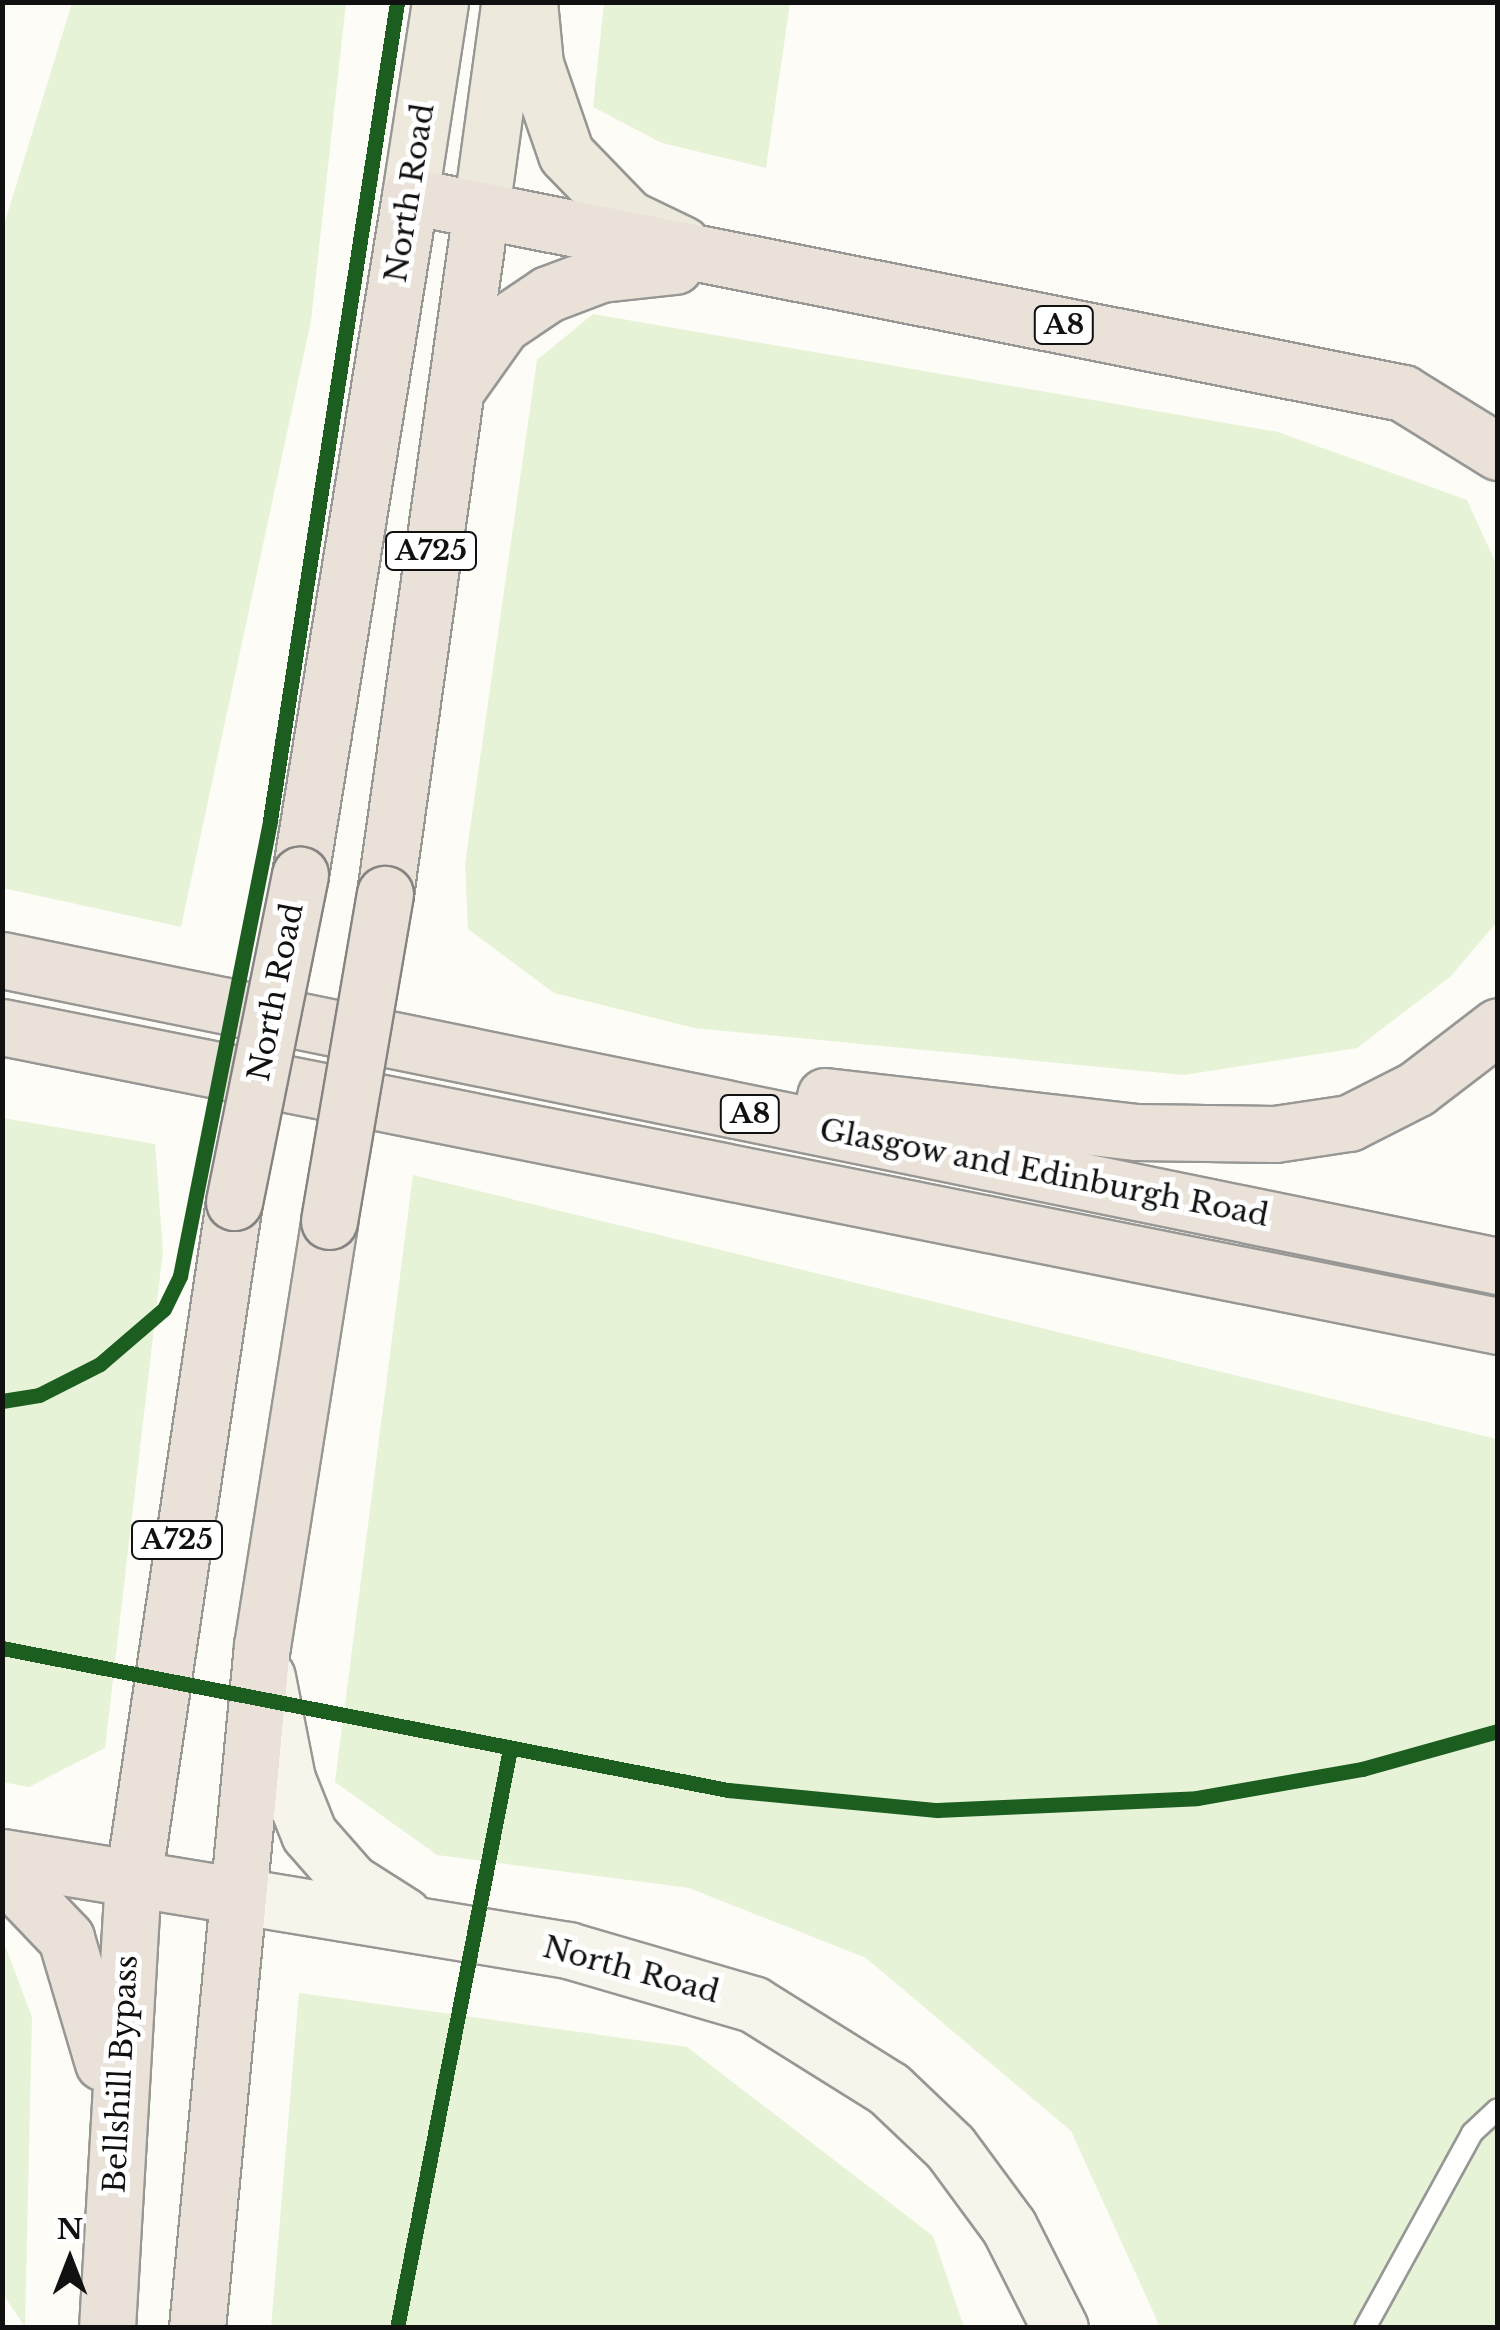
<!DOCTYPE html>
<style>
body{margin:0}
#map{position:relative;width:1500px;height:2330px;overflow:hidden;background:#fdfcf7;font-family:"Libre Baskerville",serif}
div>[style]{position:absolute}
.green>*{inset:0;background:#e7f3d7}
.roads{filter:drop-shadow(2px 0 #979795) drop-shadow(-2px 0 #979795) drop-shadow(0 2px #979795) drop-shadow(0 -2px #979795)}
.lane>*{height:20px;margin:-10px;padding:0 10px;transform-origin:10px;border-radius:10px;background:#fffffe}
.secondary>*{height:55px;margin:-27.5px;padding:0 27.5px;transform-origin:27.5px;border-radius:27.5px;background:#f6f4eb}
.primary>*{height:55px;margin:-27.5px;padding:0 27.5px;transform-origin:27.5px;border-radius:27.5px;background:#ede9dc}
.highway>*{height:55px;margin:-27.5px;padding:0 27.5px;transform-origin:27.5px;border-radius:27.5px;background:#eae1d8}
.bridges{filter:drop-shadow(2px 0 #858482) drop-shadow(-2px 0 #858482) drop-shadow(0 2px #858482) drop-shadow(0 -2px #858482)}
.highway-bridge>*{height:55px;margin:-27.5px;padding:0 27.5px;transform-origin:27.5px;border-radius:27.5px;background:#eae1d8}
.cycleway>*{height:15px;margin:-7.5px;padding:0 7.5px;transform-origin:7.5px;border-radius:7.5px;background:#1b5e20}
span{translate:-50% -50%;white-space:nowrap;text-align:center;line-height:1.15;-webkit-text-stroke:10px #fff;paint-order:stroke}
.shield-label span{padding:2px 8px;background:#fff;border:2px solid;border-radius:8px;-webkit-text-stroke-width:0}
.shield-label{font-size:28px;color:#111;font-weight:700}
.street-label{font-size:30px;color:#111}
.frame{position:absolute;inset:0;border:5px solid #111;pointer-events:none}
.north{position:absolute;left:20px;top:2210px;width:100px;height:100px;-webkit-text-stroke:8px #fff;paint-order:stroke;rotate:0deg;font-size:28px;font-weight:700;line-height:40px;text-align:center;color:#111}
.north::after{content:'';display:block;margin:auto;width:35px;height:45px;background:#111;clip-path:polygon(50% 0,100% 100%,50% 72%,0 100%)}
</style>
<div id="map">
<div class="green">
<div style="clip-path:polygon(72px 3px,346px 3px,311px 321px,181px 927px,3px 888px,3px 228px)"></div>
<div style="clip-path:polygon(604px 3px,790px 3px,766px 168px,662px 143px,593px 107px)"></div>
<div style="clip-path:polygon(593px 314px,1278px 432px,1467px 500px,1497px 566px,1497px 922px,1450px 977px,1357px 1048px,1184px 1075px,694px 1028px,554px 993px,468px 929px,465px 864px,537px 360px)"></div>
<div style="clip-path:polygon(3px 1118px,155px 1144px,163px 1251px,105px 1748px,29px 1787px,2px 1782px)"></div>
<div style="clip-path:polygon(413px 1175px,1497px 1439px,1497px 2327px,1160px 2327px,1071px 2131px,866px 1958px,689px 1888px,437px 1855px,335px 1782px)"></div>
<div style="clip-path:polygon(3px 1940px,32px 2017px,25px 2327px,3px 2294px)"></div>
<div style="clip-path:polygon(299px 1993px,687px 2047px,933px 2236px,964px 2327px,271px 2327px)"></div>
</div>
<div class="roads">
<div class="lane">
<div style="left:1365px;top:2328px;width:222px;rotate:-61.2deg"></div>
<div style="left:1472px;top:2133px;width:35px;rotate:-43deg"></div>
</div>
<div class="secondary">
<div style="left:267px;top:1677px;width:104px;rotate:78.9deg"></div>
<div style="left:287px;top:1779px;width:59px;rotate:68.2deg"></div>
<div style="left:309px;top:1834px;width:64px;rotate:48.8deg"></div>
<div style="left:351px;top:1882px;width:62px;rotate:32.4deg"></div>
<div style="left:235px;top:1895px;width:338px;rotate:9.4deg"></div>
<div style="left:568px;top:1950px;width:193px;rotate:16.3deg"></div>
<div style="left:753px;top:2004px;width:160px;rotate:32deg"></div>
<div style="left:889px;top:2089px;width:84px;rotate:43.6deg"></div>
<div style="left:950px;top:2147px;width:99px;rotate:53.6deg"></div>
<div style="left:1009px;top:2227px;width:113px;rotate:63.2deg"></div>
</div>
<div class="primary">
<div style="left:529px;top:2px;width:62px;rotate:84.5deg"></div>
<div style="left:535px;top:64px;width:95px;rotate:71deg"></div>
<div style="left:566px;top:154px;width:89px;rotate:45.9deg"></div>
<div style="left:628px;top:218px;width:60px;rotate:25.7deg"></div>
<div style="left:410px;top:196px;width:196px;rotate:-81.2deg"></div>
<div style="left:481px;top:210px;width:207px;rotate:-82.2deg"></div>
</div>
<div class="highway">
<div style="left:458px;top:387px;width:76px;rotate:-54.6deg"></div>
<div style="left:502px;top:325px;width:55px;rotate:-34deg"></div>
<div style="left:548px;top:294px;width:57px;rotate:-20.7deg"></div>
<div style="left:601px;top:274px;width:74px;rotate:-6.2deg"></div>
<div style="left:300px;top:875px;width:688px;rotate:-80.8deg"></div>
<div style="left:410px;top:196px;width:1012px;rotate:11.22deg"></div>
<div style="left:1403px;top:393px;width:112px;rotate:31.8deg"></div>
<div style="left:385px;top:894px;width:691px;rotate:-82.01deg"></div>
<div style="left:2px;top:960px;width:1527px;rotate:11.56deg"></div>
<div style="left:2px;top:1027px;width:1526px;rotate:11.3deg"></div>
<div style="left:825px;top:1096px;width:314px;rotate:6.6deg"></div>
<div style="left:1137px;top:1132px;width:138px;rotate:0.8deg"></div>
<div style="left:1275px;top:1134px;width:75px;rotate:-8.5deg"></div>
<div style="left:1349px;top:1123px;width:75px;rotate:-26.9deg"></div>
<div style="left:1416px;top:1089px;width:103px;rotate:-37.5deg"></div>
<div style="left:2px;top:1857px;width:236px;rotate:9.3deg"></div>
<div style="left:2px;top:1871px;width:93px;rotate:46.3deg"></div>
<div style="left:66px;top:1938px;width:130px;rotate:73.5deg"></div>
<div style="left:107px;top:2328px;width:449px;rotate:-86.7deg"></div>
<div style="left:133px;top:1880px;width:685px;rotate:-81.53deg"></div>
<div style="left:197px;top:2328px;width:685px;rotate:-84.56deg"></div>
<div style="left:262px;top:1646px;width:430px;rotate:-81deg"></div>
</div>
</div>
<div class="bridges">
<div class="highway-bridge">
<div style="left:234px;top:1202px;width:334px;rotate:-78.6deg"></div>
<div style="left:329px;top:1221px;width:332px;rotate:-80.3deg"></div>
</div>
</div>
<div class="cycleway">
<div style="left:2px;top:1401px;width:37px;rotate:-9deg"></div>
<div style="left:39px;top:1395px;width:68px;rotate:-26.9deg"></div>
<div style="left:100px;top:1364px;width:84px;rotate:-40.7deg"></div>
<div style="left:164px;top:1309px;width:37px;rotate:-64deg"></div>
<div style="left:180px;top:1276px;width:465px;rotate:-78.8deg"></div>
<div style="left:270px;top:820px;width:828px;rotate:-81.17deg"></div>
<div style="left:2px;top:1648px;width:740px;rotate:11.07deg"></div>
<div style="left:728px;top:1790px;width:210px;rotate:5.5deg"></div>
<div style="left:937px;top:1810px;width:260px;rotate:-2.6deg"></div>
<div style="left:1197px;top:1798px;width:168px;rotate:-10deg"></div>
<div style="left:1362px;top:1769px;width:141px;rotate:-15.6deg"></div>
<div style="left:397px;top:2328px;width:590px;rotate:-78.96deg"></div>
</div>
<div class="shield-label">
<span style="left:1064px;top:325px">A8</span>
<span style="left:431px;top:551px">A725</span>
<span style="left:750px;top:1114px">A8</span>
<span style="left:177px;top:1540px">A725</span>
</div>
<div class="street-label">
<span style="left:410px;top:193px;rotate:-81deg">North Road</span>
<span style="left:276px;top:992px;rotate:-79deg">North Road</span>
<span style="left:1044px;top:1173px;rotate:11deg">Glasgow and Edinburgh Road</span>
<span style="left:631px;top:1970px;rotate:15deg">North Road</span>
<span style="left:121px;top:2074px;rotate:-87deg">Bellshill Bypass</span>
</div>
<div class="frame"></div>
<div class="north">N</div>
</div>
